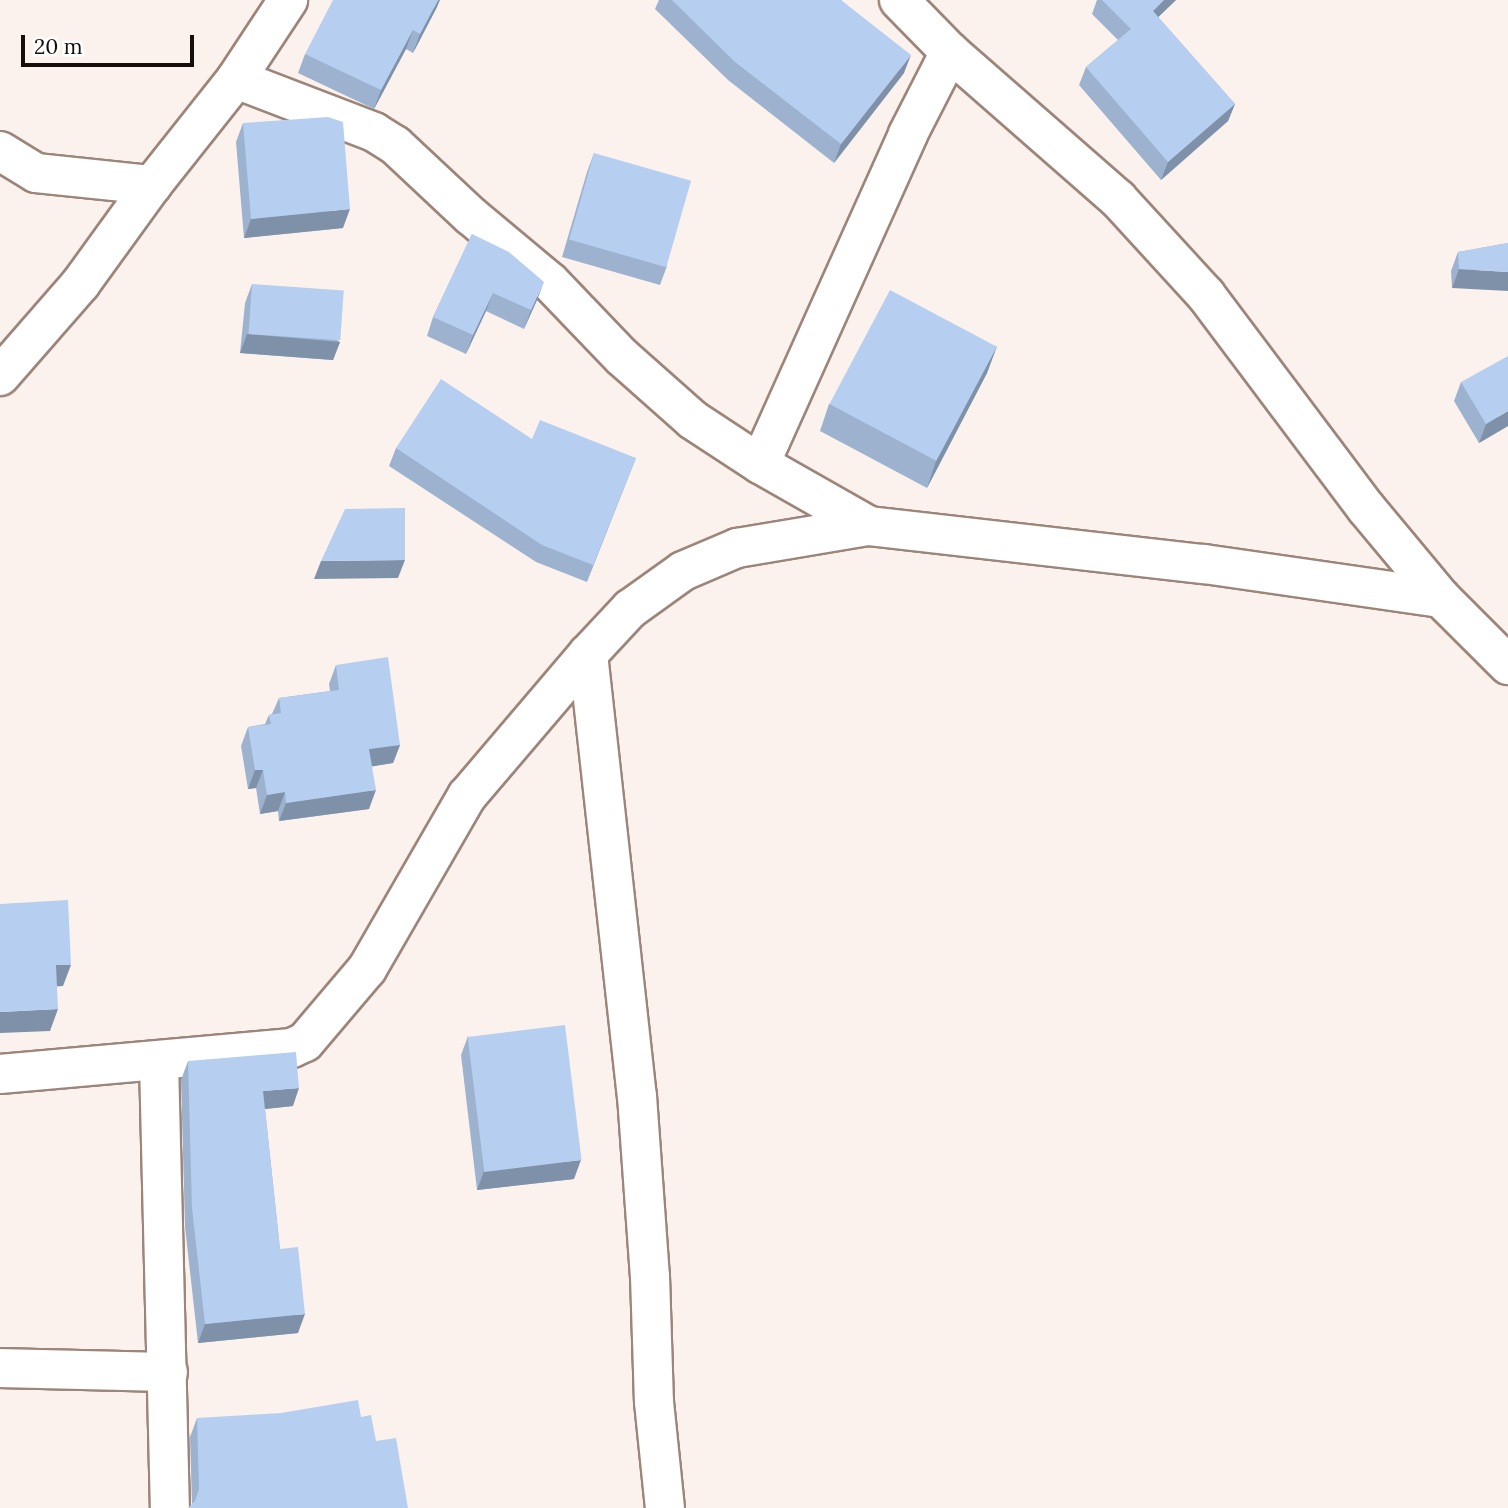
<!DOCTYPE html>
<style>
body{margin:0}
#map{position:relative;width:1508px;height:1508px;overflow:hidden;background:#fcf2ed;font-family:Lora,serif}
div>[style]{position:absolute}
.roads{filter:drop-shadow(2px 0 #9c857a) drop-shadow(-2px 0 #9c857a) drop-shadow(0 2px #9c857a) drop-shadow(0 -2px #9c857a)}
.minor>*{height:38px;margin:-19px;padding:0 19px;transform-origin:19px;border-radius:19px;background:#fff}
.wall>*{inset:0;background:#9db2cf}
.shaded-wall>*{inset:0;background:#7f91a9}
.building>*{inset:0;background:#b6cff1;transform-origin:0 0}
span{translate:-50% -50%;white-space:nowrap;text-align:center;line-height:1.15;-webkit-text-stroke:5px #fff;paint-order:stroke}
.scale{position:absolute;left:21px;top:35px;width:173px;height:32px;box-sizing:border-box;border:4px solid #160e0a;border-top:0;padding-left:9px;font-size:21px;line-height:24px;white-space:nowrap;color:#160e0a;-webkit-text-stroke:5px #fff;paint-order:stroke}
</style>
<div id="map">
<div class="roads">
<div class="minor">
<div style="left:899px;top:0;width:73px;rotate:45.6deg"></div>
<div style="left:950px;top:52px;width:223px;rotate:41.2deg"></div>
<div style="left:1118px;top:199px;width:130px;rotate:47.5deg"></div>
<div style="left:1206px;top:295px;width:266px;rotate:53.1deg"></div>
<div style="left:1366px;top:508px;width:117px;rotate:50.2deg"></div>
<div style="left:1441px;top:598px;width:95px;rotate:45deg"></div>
<div style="left:236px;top:79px;width:148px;rotate:21deg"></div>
<div style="left:374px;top:132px;width:25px;rotate:32deg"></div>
<div style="left:395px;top:145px;width:104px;rotate:43.1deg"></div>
<div style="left:471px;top:216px;width:103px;rotate:39.9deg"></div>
<div style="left:550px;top:282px;width:104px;rotate:46.2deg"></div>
<div style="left:622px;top:357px;width:95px;rotate:41.6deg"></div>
<div style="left:693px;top:420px;width:80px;rotate:33.3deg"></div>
<div style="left:760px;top:464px;width:125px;rotate:29.6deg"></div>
<div style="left:0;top:151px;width:42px;rotate:31.4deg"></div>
<div style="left:36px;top:173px;width:117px;rotate:5.9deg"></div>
<div style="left:0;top:376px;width:123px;rotate:-48.9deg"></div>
<div style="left:81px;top:283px;width:121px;rotate:-54.1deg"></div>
<div style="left:152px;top:185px;width:135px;rotate:-51.6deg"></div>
<div style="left:236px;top:79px;width:95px;rotate:-56.6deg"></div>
<div style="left:760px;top:464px;width:362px;rotate:-65.8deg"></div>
<div style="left:908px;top:134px;width:92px;rotate:-62.9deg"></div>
<div style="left:588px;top:654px;width:445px;rotate:83.7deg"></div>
<div style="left:637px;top:1096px;width:180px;rotate:85.9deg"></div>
<div style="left:650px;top:1276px;width:126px;rotate:88.2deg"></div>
<div style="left:654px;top:1402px;width:107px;rotate:84.1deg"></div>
<div style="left:159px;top:1062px;width:446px;rotate:88.6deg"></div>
<div style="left:0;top:1074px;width:293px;rotate:-5.1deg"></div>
<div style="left:292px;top:1048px;width:14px;rotate:-25deg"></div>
<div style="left:305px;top:1042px;width:96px;rotate:-49.7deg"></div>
<div style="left:367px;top:969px;width:200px;rotate:-60deg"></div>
<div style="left:467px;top:796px;width:187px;rotate:-49.6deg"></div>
<div style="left:588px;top:654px;width:62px;rotate:-47deg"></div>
<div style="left:630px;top:609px;width:65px;rotate:-35.6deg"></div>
<div style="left:683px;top:571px;width:59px;rotate:-23.1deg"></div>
<div style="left:737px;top:548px;width:134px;rotate:-9.5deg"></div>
<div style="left:869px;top:526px;width:337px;rotate:6.5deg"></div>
<div style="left:1204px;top:564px;width:239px;rotate:8.2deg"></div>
<div style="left:0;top:1368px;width:168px;rotate:1.4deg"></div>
</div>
</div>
<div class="wall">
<div style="clip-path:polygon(659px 0,841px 0,904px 73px,834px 163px,728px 80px,655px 9px)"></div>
<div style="clip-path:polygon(1097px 0,1176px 0,1158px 17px,1235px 104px,1228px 121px,1161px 180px,1079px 85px,1086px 67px,1118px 40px,1092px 14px)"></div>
<div style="clip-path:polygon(437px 7px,413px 53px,406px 49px,374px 109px,298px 73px,305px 54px)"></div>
<div style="clip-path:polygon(243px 123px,343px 228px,244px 238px,236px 142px)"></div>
<div style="clip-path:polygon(594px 153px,667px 266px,660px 285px,562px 257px,587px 172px)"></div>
<div style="clip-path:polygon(472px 234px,537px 300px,524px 329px,486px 311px,466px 354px,427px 336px,433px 317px)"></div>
<div style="clip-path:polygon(1508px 243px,1452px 288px,1451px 271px,1458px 252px)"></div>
<div style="clip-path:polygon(252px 284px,340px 342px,333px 360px,240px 353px,245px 303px)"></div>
<div style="clip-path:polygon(997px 346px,987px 373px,927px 488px,820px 431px,829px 404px)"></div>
<div style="clip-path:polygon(1461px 382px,1508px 426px,1479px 443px,1454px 401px)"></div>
<div style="clip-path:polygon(532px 439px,636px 458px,587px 582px,536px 562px,389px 466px,396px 448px)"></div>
<div style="clip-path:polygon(336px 665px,400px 745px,393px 763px,372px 766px,369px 809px,279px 821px,278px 811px,260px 814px,256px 788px,248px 789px,241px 746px,248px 727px,265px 724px,269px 715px,272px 714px,279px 698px,330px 691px,329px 684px)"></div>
<div style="clip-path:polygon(468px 1036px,574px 1179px,477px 1190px,461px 1055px)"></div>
<div style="clip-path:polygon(188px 1061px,293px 1106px,265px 1109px,280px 1249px,298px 1333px,198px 1343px,185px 1227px,181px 1080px)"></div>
<div style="clip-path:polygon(361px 1417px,376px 1441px,192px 1504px,190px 1437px,197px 1418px)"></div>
</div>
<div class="shaded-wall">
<div style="clip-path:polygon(438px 0,440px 0,437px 7px,413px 53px,420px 34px)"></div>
<div style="clip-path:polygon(1164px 0,1176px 0,1146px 29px,1153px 11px)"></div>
<div style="clip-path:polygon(413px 30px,406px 49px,374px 109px,381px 90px)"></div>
<div style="clip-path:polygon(911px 55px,904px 73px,834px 163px,841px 144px)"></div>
<div style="clip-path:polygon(1235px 104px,1228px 121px,1161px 180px,1168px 162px)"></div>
<div style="clip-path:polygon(350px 209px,343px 228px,244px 238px,251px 219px)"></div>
<div style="clip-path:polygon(1459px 269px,1508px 272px,1508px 291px,1452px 288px)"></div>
<div style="clip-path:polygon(544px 282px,537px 300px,524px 329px,531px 310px)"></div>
<div style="clip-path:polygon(493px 293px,486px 311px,466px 354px,473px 335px)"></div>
<div style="clip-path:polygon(247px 334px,340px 342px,333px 360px,240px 353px)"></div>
<div style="clip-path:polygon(997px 346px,987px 373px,927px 488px,936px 461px)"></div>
<div style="clip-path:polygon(1508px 411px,1508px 426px,1479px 443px,1486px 424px)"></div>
<div style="clip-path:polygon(405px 560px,398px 578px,314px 579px,321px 561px)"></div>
<div style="clip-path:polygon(400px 745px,393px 763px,363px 768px,369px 749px)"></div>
<div style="clip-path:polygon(255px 770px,263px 770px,256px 788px,248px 789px)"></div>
<div style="clip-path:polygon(376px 790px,369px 809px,279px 821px,286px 803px)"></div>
<div style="clip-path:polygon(285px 792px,278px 811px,260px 814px,267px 795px)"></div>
<div style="clip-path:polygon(56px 965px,71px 965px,63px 986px,48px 987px)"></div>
<div style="clip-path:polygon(58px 1009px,50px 1031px,0 1033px,0 1012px)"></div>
<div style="clip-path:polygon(299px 1088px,293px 1106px,256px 1110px,263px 1091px)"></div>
<div style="clip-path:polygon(581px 1160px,574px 1179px,477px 1190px,484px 1171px)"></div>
<div style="clip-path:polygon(305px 1314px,298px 1333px,198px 1343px,205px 1324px)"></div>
</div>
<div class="building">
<div style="clip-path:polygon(333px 0,438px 0,420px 34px,413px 30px,381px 90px,305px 54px)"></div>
<div style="clip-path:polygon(672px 0,841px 0,911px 55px,841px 144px,735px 62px)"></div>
<div style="clip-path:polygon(1102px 0,1164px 0,1153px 11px,1235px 104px,1168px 162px,1086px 67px,1131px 29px)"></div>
<div style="clip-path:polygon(328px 117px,343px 122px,350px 209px,251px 219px,243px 123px)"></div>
<div style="left:594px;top:153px;width:101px;height:90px;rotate:16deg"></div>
<div style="clip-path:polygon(472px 234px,509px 252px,544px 282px,531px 310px,493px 293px,473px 335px,433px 317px)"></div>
<div style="clip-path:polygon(1508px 243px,1508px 272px,1459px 269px,1458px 252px)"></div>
<div style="left:252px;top:284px;width:92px;height:50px;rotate:4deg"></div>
<div style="left:890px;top:290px;width:121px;height:129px;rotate:28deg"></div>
<div style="clip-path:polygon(1508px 356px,1508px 411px,1486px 424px,1461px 382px)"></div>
<div style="clip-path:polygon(441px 379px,532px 439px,540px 420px,636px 458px,593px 565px,542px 545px,396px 448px)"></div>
<div style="clip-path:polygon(405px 508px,405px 560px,321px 561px,345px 509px)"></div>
<div style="clip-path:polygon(388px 657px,400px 745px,369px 749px,376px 790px,286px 803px,285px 792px,267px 795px,263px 770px,255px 770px,248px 727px,271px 724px,269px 715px,281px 713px,279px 698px,339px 690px,336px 665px)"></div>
<div style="clip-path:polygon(68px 900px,71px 965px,56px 965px,58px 1009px,0 1012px,0 904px)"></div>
<div style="left:565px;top:1025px;width:136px;height:98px;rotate:83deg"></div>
<div style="clip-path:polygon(296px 1052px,299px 1088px,263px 1091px,280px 1249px,298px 1247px,305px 1314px,205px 1324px,192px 1208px,188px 1061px)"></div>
<div style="clip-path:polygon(358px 1400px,361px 1417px,371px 1415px,376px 1441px,396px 1438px,408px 1508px,188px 1508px,195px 1501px,199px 1489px,197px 1418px,281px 1413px)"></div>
</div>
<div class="scale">20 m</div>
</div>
